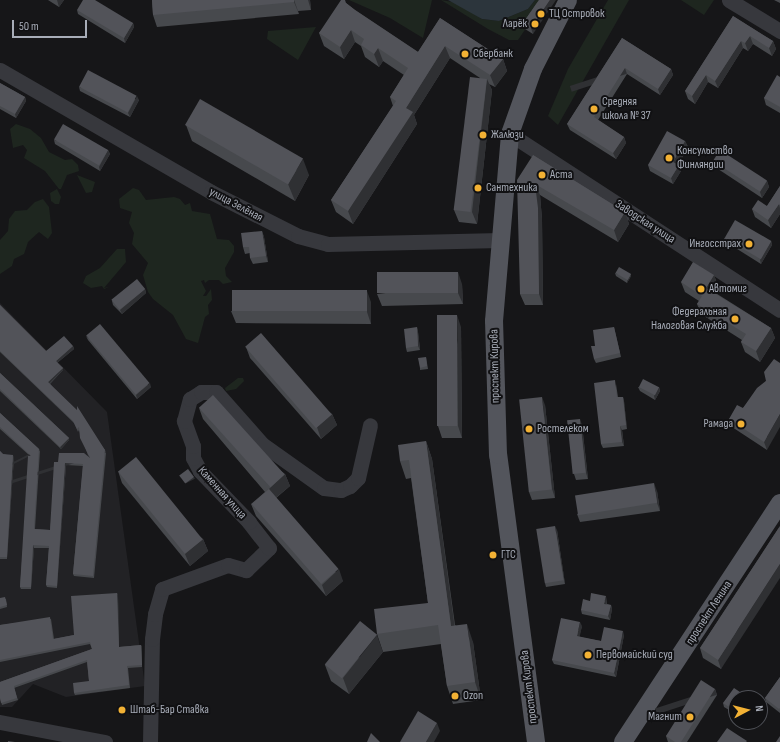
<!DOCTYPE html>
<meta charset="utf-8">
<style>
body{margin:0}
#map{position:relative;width:780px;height:742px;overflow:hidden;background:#161618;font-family:"Sofia Sans Condensed",sans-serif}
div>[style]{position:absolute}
.built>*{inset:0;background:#222225}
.green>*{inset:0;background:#1e261f}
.water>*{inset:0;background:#2c353c}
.minor>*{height:15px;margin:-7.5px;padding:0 7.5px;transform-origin:7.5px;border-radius:7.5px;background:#37383d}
.major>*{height:18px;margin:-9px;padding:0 9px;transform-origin:9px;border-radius:9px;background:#53555c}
.wall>*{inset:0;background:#47494d}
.shaded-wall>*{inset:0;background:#2f3033;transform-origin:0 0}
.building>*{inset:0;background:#525359;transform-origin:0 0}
.dots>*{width:11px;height:11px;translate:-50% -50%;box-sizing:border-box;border:2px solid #111113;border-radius:50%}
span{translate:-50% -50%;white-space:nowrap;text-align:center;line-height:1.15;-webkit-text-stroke:4px #111113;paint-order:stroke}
.poi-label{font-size:12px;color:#a8adb8}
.left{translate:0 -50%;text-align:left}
.right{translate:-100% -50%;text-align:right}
.street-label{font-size:12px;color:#a8adb8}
.north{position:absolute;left:728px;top:690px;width:40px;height:40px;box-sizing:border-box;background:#111113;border:1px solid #4d4f55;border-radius:50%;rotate:83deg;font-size:11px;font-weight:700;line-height:16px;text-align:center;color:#a8adb8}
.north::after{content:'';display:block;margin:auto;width:14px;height:18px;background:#f2b134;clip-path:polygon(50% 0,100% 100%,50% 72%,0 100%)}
.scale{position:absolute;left:12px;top:20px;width:75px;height:18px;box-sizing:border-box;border:2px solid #a8adb8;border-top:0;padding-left:5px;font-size:12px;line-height:14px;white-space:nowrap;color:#a8adb8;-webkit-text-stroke:3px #111113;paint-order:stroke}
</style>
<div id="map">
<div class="built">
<div style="clip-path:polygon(0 303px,107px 412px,145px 686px,66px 697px,33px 684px,12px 707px,0 707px)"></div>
</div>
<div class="green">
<div style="clip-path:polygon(349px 0,432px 0,423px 38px,390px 18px)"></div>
<div style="clip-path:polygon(441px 0,458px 3px,482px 19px,499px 21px,528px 9px,535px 0,545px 0,518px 40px,509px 40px,488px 29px)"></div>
<div style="clip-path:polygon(608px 0,629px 0,558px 125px,548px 116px,568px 69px)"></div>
<div style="clip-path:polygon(681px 0,714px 0,704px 15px)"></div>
<div style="clip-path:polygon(316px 27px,298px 60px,267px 39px,268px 31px)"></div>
<div style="clip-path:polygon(16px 124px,30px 129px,41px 138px,49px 152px,65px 160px,72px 159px,78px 165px,79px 171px,67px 175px,61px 189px,59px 189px,45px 171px,24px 158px,27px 150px,23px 145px,13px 148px,10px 129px)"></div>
<div style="clip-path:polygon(77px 175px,95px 182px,92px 192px,86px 193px)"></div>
<div style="clip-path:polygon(133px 188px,139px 190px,146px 200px,174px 197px,180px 199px,185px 205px,190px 203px,192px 211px,210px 214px,217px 239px,229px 240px,234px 246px,234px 252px,225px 268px,226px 276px,232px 282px,223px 284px,219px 280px,209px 280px,205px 283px,204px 280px,201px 281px,206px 291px,203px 296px,206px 296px,211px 289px,212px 300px,208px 305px,209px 314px,205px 317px,198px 343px,186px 339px,173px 315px,153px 299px,148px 292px,143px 275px,148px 263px,132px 244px,134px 233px,129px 223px,132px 212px,120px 208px,119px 199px)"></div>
<div style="clip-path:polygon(57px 189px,61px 197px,59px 204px,55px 204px,51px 201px,50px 193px)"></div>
<div style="clip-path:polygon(43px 199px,49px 207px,52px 233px,48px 239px,39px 232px,28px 242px,24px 254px,14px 259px,12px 266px,0 274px,0 240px,8px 231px,9px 219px,15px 211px,27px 210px,35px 202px)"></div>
<div style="clip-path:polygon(117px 249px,125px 249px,126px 262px,104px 288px,109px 287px,104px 289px,102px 286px,91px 288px,83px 283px,86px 276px,100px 268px)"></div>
<div style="clip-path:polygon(238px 378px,243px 378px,244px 381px,236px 389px,226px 391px,225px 388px)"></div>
</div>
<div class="water">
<div style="clip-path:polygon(448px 0,535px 0,528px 9px,499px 21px,482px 19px)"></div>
</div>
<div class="minor">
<div style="left:729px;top:0;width:60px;rotate:31.3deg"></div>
<div style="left:0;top:70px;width:244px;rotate:30deg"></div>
<div style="left:211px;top:192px;width:97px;rotate:26.8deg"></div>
<div style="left:298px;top:236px;width:31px;rotate:15deg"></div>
<div style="left:328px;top:244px;width:172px;rotate:-1.3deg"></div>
<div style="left:510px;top:134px;width:322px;rotate:33.1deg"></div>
<div style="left:0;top:722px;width:107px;rotate:10.8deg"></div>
<div style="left:150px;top:742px;width:103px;rotate:-88.9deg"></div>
<div style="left:152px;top:639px;width:25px;rotate:-83deg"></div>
<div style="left:155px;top:614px;width:26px;rotate:-74deg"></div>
<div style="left:162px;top:589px;width:70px;rotate:-20deg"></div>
<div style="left:228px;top:565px;width:19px;rotate:16deg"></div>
<div style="left:246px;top:570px;width:32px;rotate:-44deg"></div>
<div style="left:269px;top:548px;width:33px;rotate:-128deg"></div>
<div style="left:249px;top:522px;width:71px;rotate:-133.9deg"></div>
<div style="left:200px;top:471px;width:15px;rotate:-118deg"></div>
<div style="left:193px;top:458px;width:12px;rotate:-90deg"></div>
<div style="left:193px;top:446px;width:27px;rotate:-110deg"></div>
<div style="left:184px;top:421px;width:23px;rotate:-75deg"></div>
<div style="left:190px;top:399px;width:13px;rotate:-32deg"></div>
<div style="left:201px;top:392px;width:15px"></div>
<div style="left:216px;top:392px;width:69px;rotate:48.5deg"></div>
<div style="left:262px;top:444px;width:76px;rotate:35.4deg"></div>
<div style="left:324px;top:488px;width:17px;rotate:7deg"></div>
<div style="left:341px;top:490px;width:10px;rotate:-24deg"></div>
<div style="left:350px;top:486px;width:11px;rotate:-45deg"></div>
<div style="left:358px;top:478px;width:54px;rotate:-77.2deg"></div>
</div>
<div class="major">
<div style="left:536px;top:742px;width:290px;rotate:-97.5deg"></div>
<div style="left:498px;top:455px;width:134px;rotate:-91.7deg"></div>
<div style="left:494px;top:321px;width:188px;rotate:-85.1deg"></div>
<div style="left:510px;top:134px;width:69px;rotate:-70.5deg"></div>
<div style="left:533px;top:69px;width:77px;rotate:-63.1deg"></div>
<div style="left:623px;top:742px;width:286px;rotate:-56.7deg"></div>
</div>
<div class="wall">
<div style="clip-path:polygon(48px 0,64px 0,59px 7px)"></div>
<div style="clip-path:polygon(152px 0,310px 0,311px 10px,298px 11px,299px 14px,157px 27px,153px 15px)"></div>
<div style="clip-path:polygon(539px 0,533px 34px,525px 29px,523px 23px)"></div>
<div style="clip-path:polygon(774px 0,780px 0,780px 3px)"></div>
<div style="clip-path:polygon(346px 3px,355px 10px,418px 52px,440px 18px,503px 59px,507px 71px,495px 87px,489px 84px,492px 90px,477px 224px,459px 222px,454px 210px,480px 78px,450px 58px,414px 115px,417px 124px,353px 224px,336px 212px,331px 200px,393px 106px,390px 97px,404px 75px,383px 61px,379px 67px,365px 57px,361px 46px,355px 42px,344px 59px,324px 46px,319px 33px)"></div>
<div style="clip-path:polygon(77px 10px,133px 23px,134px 27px,125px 43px,78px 14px)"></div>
<div style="clip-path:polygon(733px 16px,773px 41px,776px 49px,772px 56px,753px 44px,748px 51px,743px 48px,718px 88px,708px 82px,695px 104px,688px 99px,685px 91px)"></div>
<div style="clip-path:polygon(622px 38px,671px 69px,673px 75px,660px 95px,627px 74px,598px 120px,624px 137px,626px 143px,616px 159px,570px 130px,567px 124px)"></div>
<div style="clip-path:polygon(780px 77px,780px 113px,766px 105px,764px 98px)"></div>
<div style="clip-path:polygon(0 83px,25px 97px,26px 101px,16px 118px,0 109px)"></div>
<div style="clip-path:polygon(79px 87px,139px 100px,130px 117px,80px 91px)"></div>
<div style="clip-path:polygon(186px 125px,309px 175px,295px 201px,192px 141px)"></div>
<div style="clip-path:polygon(54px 140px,108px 150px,110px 154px,100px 171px,55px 144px)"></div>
<div style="clip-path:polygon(685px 141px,688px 147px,678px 165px,681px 171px,673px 184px,650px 171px,648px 165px)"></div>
<div style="clip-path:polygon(533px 155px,625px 212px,629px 224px,618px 242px,540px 195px,542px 219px,543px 305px,525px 305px,520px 294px)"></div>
<div style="clip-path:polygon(713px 161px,767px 181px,769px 187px,762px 198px,715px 167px)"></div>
<div style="clip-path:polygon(780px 186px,780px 214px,771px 228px,755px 217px,752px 209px,767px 206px)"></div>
<div style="clip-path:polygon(262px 231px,264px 237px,268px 262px,253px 264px,250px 258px,250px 253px,245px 254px,243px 247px)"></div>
<div style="clip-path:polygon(724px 238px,771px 241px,772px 245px,761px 264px,726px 242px)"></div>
<div style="clip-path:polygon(615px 273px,631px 276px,627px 283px,616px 276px)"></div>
<div style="clip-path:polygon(714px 275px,718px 286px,714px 292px,771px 328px,775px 338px,760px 362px,745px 352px,741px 342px,742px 340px,701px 314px,697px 304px,699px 301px,685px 292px,681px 282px)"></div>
<div style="clip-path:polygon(462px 284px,463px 304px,382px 306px,377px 294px)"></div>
<div style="clip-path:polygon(145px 289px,146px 293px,122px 314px,113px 305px,112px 301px)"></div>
<div style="clip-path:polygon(371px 302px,371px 324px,236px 323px,231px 311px)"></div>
<div style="clip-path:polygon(0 305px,46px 351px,73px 346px,74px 349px,57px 363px,63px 368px,63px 370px,50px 384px,105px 450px,106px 453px,94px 578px,74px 576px,73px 574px,83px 466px,66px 465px,57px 588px,47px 587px,46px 585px,49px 548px,34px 548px,31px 589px,21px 589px,20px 587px,30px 456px,0 429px,0 413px,39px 449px,40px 451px,35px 529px,50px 530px,58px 462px,89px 458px,79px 430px,78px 432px,74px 423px,0 352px)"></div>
<div style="clip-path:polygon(417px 327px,418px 332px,420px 350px,407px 352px,406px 348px)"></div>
<div style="clip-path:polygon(461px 327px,462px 438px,442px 438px,438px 426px)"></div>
<div style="clip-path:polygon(614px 327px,621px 357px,596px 363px,594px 359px,595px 346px)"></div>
<div style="clip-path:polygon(86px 336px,151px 387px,137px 399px,88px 340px)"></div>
<div style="clip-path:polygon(246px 347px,332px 414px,337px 425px,321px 439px,250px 358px)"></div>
<div style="clip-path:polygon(426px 357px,428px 369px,420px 370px,420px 368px)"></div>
<div style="clip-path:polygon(0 373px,69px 438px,69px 440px,61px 449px,0 391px)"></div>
<div style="clip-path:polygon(766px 381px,767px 450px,732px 427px,729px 419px,743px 408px)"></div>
<div style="clip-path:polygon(616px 384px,618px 397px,623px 397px,624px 401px,627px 429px,622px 430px,624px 446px,603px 448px,601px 444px)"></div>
<div style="clip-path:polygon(638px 387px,659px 387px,660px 391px,655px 400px,640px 391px)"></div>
<div style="clip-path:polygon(545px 405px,555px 498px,532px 500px,529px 492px)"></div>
<div style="clip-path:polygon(199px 408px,285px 474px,290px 486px,276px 498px,343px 581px,326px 596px,256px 516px,251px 504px,265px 492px,203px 419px)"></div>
<div style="clip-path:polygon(582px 425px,588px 479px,576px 480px,574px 474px)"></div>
<div style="clip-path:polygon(426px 441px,432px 459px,455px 625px,473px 642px,481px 700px,453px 704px,447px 686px,441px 644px,383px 652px,377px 634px,428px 603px,411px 478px,406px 479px,400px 461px)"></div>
<div style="clip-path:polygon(0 451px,3px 454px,14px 457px,7px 559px,0 559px)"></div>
<div style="clip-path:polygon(118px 471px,203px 539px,208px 551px,190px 566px,122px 483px)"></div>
<div style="clip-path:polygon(657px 491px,660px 511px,580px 522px,577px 514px)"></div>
<div style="clip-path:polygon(780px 526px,721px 669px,703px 658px,700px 648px)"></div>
<div style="clip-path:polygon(557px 530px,565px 584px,546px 587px,545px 583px)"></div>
<div style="clip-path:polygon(117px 593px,118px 595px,119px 647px,141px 645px,142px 647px,142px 667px,128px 668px,130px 688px,75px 695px,74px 693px,89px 681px,87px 662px,14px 688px,18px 700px,2px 705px,0 698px,0 682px,92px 649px,90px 644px,0 662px,0 625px,51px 619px,54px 639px,74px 635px)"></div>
<div style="clip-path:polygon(0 598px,6px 599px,7px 607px,0 609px)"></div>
<div style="clip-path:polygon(590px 601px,607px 601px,607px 604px,611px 605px,612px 609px,610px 620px,582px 614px,581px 610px)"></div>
<div style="clip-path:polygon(582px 626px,579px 637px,601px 641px,624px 635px,616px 677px,554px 664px,552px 660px)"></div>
<div style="clip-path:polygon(383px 652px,349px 694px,331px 681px,325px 665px)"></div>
<div style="clip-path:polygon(780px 677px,780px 713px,766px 702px,765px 698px)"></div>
<div style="clip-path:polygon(715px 689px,717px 695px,687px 742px,668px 742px,666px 736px)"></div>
<div style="clip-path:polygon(743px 694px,744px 698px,736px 698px,734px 713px,724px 707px,723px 703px)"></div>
</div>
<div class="shaded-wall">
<div style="clip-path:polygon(57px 0,64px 0,59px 7px)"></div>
<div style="clip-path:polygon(294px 0,298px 11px,299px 14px,294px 2px)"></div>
<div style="clip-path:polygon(308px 0,310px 0,311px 10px)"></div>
<div style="clip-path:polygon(550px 0,556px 0,533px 34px,531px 28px)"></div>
<div style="clip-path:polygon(133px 23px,134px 27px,125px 43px,124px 38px)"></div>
<div style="clip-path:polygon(351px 30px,355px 42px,344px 59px,340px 47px)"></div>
<div style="clip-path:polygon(750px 36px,753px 44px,748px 51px,745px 43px)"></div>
<div style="clip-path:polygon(741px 41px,743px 48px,718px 88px,715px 81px)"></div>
<div style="clip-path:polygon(773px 41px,776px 49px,772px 56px,769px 48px)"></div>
<div style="clip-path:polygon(445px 46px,450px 58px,414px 115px,417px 124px,353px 224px,348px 211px,406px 108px)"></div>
<div style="clip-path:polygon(378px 48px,383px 61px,379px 67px,374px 54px)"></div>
<div style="clip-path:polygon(503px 59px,507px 71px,495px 87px,490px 75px)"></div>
<div style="left:625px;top:68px;width:6px;height:58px;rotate:72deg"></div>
<div style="clip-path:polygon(671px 69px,673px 75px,660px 95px,658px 89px)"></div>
<div style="clip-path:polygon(706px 75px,708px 82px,695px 104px,692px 96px)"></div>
<div style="clip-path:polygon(487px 79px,492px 90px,477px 224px,472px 212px)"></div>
<div style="clip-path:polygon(137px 96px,139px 100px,130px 117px,128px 113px)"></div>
<div style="clip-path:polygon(25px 97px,26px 101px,16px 118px,15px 114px)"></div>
<div style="clip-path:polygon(624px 137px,626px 143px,616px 159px,613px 153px)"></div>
<div style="clip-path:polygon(685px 141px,688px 147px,676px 168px,673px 162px)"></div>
<div style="clip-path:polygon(108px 150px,110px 154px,100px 171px,99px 167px)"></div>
<div style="clip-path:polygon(303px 159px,309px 175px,295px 201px,288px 184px)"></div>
<div style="clip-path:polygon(679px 165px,681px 171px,673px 184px,671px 178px)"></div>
<div style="clip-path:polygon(767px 181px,769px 187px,762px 198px,760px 192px)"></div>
<div style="clip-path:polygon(535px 184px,540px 195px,542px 219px,543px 305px,539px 294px)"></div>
<div style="clip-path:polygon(779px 204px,780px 208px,780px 214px,771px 228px,768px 220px)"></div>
<div style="clip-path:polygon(625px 212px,629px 224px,618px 242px,614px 230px)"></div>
<div style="clip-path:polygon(262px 231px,264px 237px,268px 262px,266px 256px)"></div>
<div style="clip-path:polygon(771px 241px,772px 245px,761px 264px,760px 260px)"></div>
<div style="clip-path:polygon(458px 272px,462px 284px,463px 304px,458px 293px)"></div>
<div style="clip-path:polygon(631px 274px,631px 276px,627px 283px,627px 281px)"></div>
<div style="clip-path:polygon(714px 275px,718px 286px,710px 298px,706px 288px)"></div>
<div style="clip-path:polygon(145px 289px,146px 293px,122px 314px,120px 310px)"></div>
<div style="clip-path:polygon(367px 291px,371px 302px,371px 324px,367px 312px)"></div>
<div style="clip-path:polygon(457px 315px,461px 327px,462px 438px,458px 426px)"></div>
<div style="clip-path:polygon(417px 327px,418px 332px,420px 350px,418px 346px)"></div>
<div style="clip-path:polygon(771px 328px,775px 338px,760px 362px,756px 351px)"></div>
<div style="clip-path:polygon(73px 346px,74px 349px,57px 363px,56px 361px)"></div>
<div style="clip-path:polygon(63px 368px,63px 370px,49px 384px,48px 382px)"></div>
<div style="clip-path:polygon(150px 383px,151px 387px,137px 399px,136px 395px)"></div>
<div style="clip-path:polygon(659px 387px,660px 391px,655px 400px,654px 396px)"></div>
<div style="clip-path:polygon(542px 397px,545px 405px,555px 498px,552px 489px)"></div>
<div style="clip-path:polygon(623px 397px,624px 401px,627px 429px,626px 425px)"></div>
<div style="clip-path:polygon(332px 414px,337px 425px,321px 439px,317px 427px)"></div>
<div style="clip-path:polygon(780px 414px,780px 427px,767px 450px,764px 442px)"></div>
<div style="clip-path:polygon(580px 419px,582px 425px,588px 479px,586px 473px)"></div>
<div style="clip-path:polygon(620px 426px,622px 430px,624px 446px,622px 442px)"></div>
<div style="clip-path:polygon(69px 438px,69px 440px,61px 449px,60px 447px)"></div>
<div style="clip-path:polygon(426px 441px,432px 459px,457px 644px,451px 626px)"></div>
<div style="left:39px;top:449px;width:2px;height:80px;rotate:63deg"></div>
<div style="left:105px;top:450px;width:3px;height:127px;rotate:72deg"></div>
<div style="clip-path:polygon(13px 455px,14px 457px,7px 559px,7px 557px)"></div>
<div style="clip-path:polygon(65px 463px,66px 465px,57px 588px,57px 586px)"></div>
<div style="clip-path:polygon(285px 474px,290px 486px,273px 500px,269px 489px)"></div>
<div style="left:194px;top:477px;width:2px;height:10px;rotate:63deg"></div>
<div style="clip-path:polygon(654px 483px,657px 491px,660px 511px,657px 503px)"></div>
<div style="clip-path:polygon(555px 526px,557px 530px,565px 584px,564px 580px)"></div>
<div style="clip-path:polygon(203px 539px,208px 551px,190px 566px,185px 554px)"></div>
<div style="clip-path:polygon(33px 545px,34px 548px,31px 589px,31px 587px)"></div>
<div style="clip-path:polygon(780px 564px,780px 578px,721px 669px,718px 660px)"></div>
<div style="clip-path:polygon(339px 569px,343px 581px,326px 596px,322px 585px)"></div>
<div style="clip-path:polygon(117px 593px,118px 595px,119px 649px,119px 647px)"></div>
<div style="clip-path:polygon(606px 596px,607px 601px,606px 608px,604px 604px)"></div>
<div style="clip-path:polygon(611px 605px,612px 609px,610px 620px,608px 616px)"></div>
<div style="clip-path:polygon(580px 622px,582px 626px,579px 640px,577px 636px)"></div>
<div style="clip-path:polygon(467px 624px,473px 642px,481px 700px,475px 682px)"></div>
<div style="clip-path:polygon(623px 631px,624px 635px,616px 677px,614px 673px)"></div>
<div style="clip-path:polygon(377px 635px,383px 652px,349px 694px,343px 678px)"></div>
<div style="clip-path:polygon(141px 645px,142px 647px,142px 667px,142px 665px)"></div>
<div style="left:715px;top:689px;width:6px;height:63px;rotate:72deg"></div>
<div style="clip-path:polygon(743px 694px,744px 698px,740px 698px)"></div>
<div style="clip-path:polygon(736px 704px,736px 710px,734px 713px,732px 709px)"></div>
<div style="clip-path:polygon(437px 723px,440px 731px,434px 742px,426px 742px)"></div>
</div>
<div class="building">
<div style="clip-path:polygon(83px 0,95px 0,133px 23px,124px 38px,77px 10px)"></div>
<div style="clip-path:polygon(152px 0,294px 0,294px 2px,153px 15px)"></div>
<div style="clip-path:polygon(341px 0,345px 0,346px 3px,355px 10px,418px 52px,440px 18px,503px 59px,490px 75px,445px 46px,406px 108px,413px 112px,348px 211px,331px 200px,396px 101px,390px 97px,408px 68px,378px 48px,374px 54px,361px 45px,364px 39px,351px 30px,340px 47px,319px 33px)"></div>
<div style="clip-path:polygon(539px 0,550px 0,531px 28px,523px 23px)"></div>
<div style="clip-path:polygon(733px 16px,773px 41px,769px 48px,750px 36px,745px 43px,741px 41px,715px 81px,706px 75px,692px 96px,685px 91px)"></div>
<div style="clip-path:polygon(622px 38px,671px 69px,658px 89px,625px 68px,594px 117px,624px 137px,613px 153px,567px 124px)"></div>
<div style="left:88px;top:70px;width:55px;height:19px;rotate:28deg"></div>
<div style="clip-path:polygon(777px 75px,780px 77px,780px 107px,764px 98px)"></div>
<div style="left:470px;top:77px;width:17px;height:134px;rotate:7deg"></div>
<div style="clip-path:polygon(0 83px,25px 97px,15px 114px,0 106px)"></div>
<div style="left:200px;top:99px;width:119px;height:30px;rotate:30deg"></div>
<div style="left:63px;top:124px;width:52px;height:18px;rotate:30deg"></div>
<div style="clip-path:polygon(667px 131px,685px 141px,673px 162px,679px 165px,671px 178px,648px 165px)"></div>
<div style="left:720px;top:150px;width:56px;height:13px;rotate:33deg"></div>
<div style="clip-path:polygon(533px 155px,625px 212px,614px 230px,535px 184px,538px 208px,539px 294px,520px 294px,517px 180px)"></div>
<div style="clip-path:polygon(780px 186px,780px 205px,779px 204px,768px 220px,752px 209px,758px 200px,767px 206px)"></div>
<div style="left:735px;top:220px;width:42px;height:21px;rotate:30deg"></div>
<div style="clip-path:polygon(262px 231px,266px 256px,250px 258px,249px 247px,243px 247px,241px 233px)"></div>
<div style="clip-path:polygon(693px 262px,714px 275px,706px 288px,771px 328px,756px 351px,741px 342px,746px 334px,697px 304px,702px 296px,681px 282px)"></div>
<div style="left:619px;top:267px;width:14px;height:7px;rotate:30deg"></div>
<div style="left:458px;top:272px;width:21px;height:81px;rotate:90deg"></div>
<div style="left:137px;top:279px;width:13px;height:33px;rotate:51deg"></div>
<div style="left:232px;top:290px;width:135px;height:21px"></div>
<div style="clip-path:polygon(0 305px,46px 351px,64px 336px,73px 346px,56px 361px,63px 368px,48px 382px,77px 410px,77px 406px,105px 450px,93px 576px,73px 574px,83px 464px,65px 463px,57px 586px,46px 585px,49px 546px,33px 545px,31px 587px,20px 587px,28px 456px,31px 456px,0 427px,0 413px,39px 449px,34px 529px,50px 530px,54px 462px,58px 462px,59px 453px,84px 453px,90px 458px,80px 438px,79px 427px,77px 429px,73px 421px,0 351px)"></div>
<div style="left:437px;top:315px;width:20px;height:111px"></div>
<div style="left:100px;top:324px;width:77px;height:18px;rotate:50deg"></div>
<div style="clip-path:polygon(417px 327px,418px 346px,406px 348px,404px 329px)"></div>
<div style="clip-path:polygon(614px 327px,620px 353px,594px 359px,591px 346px,595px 346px,593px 330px)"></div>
<div style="left:261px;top:333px;width:108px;height:21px;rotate:49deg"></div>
<div style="clip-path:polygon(426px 357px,427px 366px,420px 368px,418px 358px)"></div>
<div style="clip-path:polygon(774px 359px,780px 363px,780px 414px,764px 442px,729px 419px,737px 405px,743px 408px,757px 388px,766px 381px,764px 372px)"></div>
<div style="clip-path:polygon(0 373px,69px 438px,60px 447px,0 389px)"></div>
<div style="left:643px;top:379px;width:18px;height:9px;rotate:27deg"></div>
<div style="clip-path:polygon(615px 380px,617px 397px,623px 397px,626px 425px,620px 426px,622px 442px,601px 444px,594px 383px)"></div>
<div style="left:213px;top:395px;width:107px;height:19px;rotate:48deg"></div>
<div style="left:542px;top:397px;width:93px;height:23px;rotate:84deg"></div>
<div style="left:580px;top:419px;width:54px;height:13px;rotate:84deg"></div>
<div style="clip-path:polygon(426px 441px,451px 626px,467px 624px,475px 682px,447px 686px,438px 625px,377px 634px,374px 609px,428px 603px,409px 460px,400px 461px,398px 445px)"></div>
<div style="clip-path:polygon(0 451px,3px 454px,13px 455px,7px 557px,0 557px)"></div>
<div style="left:136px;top:457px;width:106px;height:23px;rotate:51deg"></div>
<div style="left:188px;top:469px;width:10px;height:11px;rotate:53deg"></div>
<div style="left:654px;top:483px;width:20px;height:80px;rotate:81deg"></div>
<div style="left:269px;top:489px;width:106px;height:23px;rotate:49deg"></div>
<div style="left:555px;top:526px;width:55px;height:19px;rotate:81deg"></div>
<div style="clip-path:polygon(780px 526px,780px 564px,718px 660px,700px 648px)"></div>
<div style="clip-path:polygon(117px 593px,119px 647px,141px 645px,142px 665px,127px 666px,129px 685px,74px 693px,73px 683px,89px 681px,87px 660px,14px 686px,17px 698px,1px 703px,0 698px,0 682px,92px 649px,90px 642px,0 660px,0 625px,50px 617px,53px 639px,74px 635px,71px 596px)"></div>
<div style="clip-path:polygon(591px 593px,606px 596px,604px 604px,611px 605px,608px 616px,581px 610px,583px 599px,590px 601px)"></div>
<div style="clip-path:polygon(5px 597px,7px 605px,0 607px,0 598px)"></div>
<div style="clip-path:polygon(561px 618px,580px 622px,577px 636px,601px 641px,604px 627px,623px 631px,614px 673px,552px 660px)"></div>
<div style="left:360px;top:621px;width:22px;height:56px;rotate:39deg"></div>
<div style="clip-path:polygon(780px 677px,780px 708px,779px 709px,765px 698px)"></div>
<div style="clip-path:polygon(701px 680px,715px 689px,681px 742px,675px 742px,666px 736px)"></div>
<div style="clip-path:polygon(734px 688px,743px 694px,740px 698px,736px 698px,736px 704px,732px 709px,723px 703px)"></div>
<div style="clip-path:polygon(418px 711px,437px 723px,426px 742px,400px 742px)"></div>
<div style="clip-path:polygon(727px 728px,747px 741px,746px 742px,717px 742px)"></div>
<div style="clip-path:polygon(371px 733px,380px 742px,367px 742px)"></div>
<div style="clip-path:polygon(780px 736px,780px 742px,776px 742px)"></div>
<div style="clip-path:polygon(8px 741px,15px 742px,8px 742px)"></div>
</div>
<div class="dots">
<div style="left:541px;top:14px;background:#f2b134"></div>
<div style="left:535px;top:24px;background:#f2b134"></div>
<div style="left:465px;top:54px;background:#f2b134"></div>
<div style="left:594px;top:109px;background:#f2b134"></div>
<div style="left:483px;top:135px;background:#f2b134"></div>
<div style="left:669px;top:158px;background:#f2b134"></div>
<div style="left:542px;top:175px;background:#f2b134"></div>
<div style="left:478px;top:188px;background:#f2b134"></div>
<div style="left:749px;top:244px;background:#f2b134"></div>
<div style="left:701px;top:289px;background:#f2b134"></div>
<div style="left:735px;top:319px;background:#f2b134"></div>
<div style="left:741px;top:424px;background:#f2b134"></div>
<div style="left:529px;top:429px;background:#f2b134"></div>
<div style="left:493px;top:555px;background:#f2b134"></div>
<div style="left:588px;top:655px;background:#f2b134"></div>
<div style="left:455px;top:696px;background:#f2b134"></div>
<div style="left:122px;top:710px;background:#f2b134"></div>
<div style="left:690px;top:717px;background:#f2b134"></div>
</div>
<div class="poi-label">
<span class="left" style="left:549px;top:14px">ТЦ Островок</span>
<span class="right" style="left:527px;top:24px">Ларёк</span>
<span class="left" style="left:473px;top:54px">Сбербанк</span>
<span class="left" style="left:602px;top:109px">Средняя<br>школа № 37</span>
<span class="left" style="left:491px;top:135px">Жалюзи</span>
<span class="left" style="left:677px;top:158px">Консульство<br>Финляндии</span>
<span class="left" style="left:550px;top:175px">Аста</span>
<span class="left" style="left:486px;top:188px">Сантехника</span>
<span class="right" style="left:741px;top:244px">Ингосстрах</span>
<span class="left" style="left:709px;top:289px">Автомиг</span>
<span class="right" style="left:727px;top:319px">Федеральная<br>Налоговая Служба</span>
<span class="right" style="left:733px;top:424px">Рамада</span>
<span class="left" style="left:537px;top:429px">Ростелеком</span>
<span class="left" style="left:501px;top:555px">ГТС</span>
<span class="left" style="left:596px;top:655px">Первомайский суд</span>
<span class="left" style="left:463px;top:696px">Ozon</span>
<span class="left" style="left:130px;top:710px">Штаб-Бар Ставка</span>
<span class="right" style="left:682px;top:717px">Магнит</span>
</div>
<div class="street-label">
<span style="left:236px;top:205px;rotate:28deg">улица Зелёная</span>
<span style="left:645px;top:222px;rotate:33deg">Заводская улица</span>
<span style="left:495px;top:366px;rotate:-91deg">проспект Кирова</span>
<span style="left:222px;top:493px;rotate:48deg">Каменная улица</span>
<span style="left:709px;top:613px;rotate:-57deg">проспект Ленина</span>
<span style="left:529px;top:687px;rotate:-97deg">проспект Кирова</span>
</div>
<div class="north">N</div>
<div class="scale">50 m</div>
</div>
